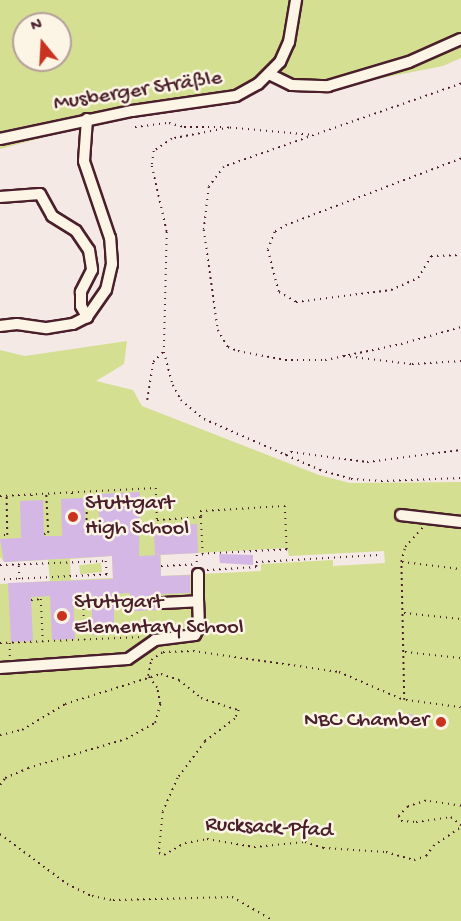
<!DOCTYPE html>
<meta charset="utf-8">
<style>
body{margin:0}
#map{position:relative;width:461px;height:921px;overflow:hidden;background:#f4e9e5;font-family:"Gochi Hand",sans-serif}
div>[style]{position:absolute}
.green>*{inset:0;background:#d4df92;transform-origin:0 0}
.building>*{inset:0;background:#d5b7e5;transform-origin:0 0}
.path>*{height:1.5px;margin-top:-0.75px;transform-origin:0;background:repeating-linear-gradient(90deg,#4a1f2b 0 1.5px,transparent 0 6px)}
.roads{filter:drop-shadow(2px 0 #4a1f2b) drop-shadow(-2px 0 #4a1f2b) drop-shadow(0 2px #4a1f2b) drop-shadow(0 -2px #4a1f2b)}
.minor>*{height:10px;margin:-5px;padding:0 5px;transform-origin:5px;border-radius:5px;background:#fcf5e5}
.dots>*{width:16px;height:16px;translate:-50% -50%;box-sizing:border-box;border:3px solid #fcf5e5;border-radius:50%}
span{translate:-50% -50%;white-space:nowrap;text-align:center;line-height:1.15;-webkit-text-stroke:5px #fcf5e5;paint-order:stroke}
.street-label{font-size:22px;color:#4a1f2b}
.poi-label{font-size:22px;color:#4a1f2b}
.left{translate:0 -50%;text-align:left}
.right{translate:-100% -50%;text-align:right}
.north{position:absolute;left:12px;top:12px;width:60px;height:60px;box-sizing:border-box;background:#fcf5e5;border:2px solid #b59f9b;border-radius:50%;rotate:342deg;font-size:16px;font-weight:700;line-height:24px;text-align:center;color:#4a1f2b}
.north::after{content:'';display:block;margin:auto;width:21px;height:27px;background:#c8321e;clip-path:polygon(50% 0,100% 100%,50% 72%,0 100%)}
</style>
<div id="map">
<div class="green">
<div style="clip-path:polygon(evenodd,0 0,461px 0,461px 58px,443px 66px,310px 92px,268px 81px,259px 88px,123px 116px,0 149px,0 0,24px 24px,60px 24px,60px 60px,24px 60px,24px 24px)"></div>
<div style="clip-path:polygon(evenodd,127px 341px,124px 364px,96px 381px,133px 390px,142px 406px,319px 475px,350px 483px,461px 482px,461px 921px,0 921px,0 584px,50px 581px,48px 560px,4px 562px,0 557px,0 350px,25px 356px,127px 341px,287px 548px,289px 556px,384px 551px,385px 563px,333px 566px,333px 560px,261px 564px,261px 571px,161px 576px,161px 555px,287px 548px,127px 341px,112px 556px,113px 578px,71px 580px,70px 559px,112px 556px)"></div>
<div style="left:101px;top:563px;width:9px;height:22px;rotate:84deg"></div>
</div>
<div class="building">
<div style="clip-path:polygon(140px 492px,139px 556px,160px 555px,161px 576px,190px 575px,190px 593px,162px 594px,156px 603px,161px 610px,132px 611px,130px 593px,114px 594px,114px 633px,92px 635px,92px 595px,73px 595px,75px 639px,52px 640px,50px 596px,31px 597px,33px 641px,11px 642px,8px 583px,113px 579px,112px 556px,4px 562px,0 539px,21px 538px,20px 501px,43px 500px,44px 536px,62px 536px,61px 499px,84px 498px,86px 535px,100px 535px,98px 494px)"></div>
<div style="clip-path:polygon(197px 524px,198px 553px,155px 555px,154px 532px,159px 532px,159px 526px)"></div>
<div style="clip-path:polygon(219px 554px,253px 555px,253px 565px,220px 563px)"></div>
<div style="left:408px;top:714px;width:6px;height:11px;rotate:9deg"></div>
</div>
<div class="path">
<div style="left:461px;top:84px;width:251px;rotate:160.7deg"></div>
<div style="left:224px;top:167px;width:25px;rotate:127deg"></div>
<div style="left:209px;top:187px;width:43px;rotate:96.6deg"></div>
<div style="left:204px;top:230px;width:101px;rotate:82deg"></div>
<div style="left:218px;top:330px;width:20px;rotate:60deg"></div>
<div style="left:228px;top:347px;width:11px;rotate:22deg"></div>
<div style="left:238px;top:351px;width:48px;rotate:10.8deg"></div>
<div style="left:285px;top:360px;width:40px"></div>
<div style="left:325px;top:360px;width:78px;rotate:-11.9deg"></div>
<div style="left:401px;top:344px;width:62px;rotate:-15.8deg"></div>
<div style="left:135px;top:127px;width:34px;rotate:-7deg"></div>
<div style="left:169px;top:123px;width:16px;rotate:15deg"></div>
<div style="left:184px;top:127px;width:41px"></div>
<div style="left:309px;top:135px;width:80px;rotate:-175deg"></div>
<div style="left:229px;top:128px;width:58px;rotate:169.1deg"></div>
<div style="left:172px;top:139px;width:22px;rotate:146deg"></div>
<div style="left:154px;top:151px;width:15px;rotate:98deg"></div>
<div style="left:152px;top:166px;width:68px;rotate:77.2deg"></div>
<div style="left:167px;top:232px;width:120px;rotate:91.4deg"></div>
<div style="left:164px;top:352px;width:34px;rotate:75deg"></div>
<div style="left:173px;top:385px;width:17px;rotate:62deg"></div>
<div style="left:181px;top:400px;width:30px;rotate:40deg"></div>
<div style="left:204px;top:419px;width:127px;rotate:23.7deg"></div>
<div style="left:320px;top:470px;width:32px;rotate:16deg"></div>
<div style="left:351px;top:479px;width:30px;rotate:4deg"></div>
<div style="left:381px;top:481px;width:80px;rotate:-2.1deg"></div>
<div style="left:461px;top:159px;width:186px;rotate:159.2deg"></div>
<div style="left:287px;top:225px;width:14px;rotate:150deg"></div>
<div style="left:275px;top:232px;width:19px;rotate:111deg"></div>
<div style="left:268px;top:250px;width:43px;rotate:75.3deg"></div>
<div style="left:279px;top:292px;width:20px;rotate:30deg"></div>
<div style="left:296px;top:302px;width:96px;rotate:-7.2deg"></div>
<div style="left:391px;top:290px;width:30px;rotate:-24deg"></div>
<div style="left:418px;top:278px;width:26px;rotate:-59deg"></div>
<div style="left:431px;top:256px;width:30px;rotate:-2deg"></div>
<div style="left:344px;top:356px;width:68px;rotate:6.7deg"></div>
<div style="left:412px;top:364px;width:49px;rotate:-3.5deg"></div>
<div style="left:147px;top:400px;width:38px;rotate:-81deg"></div>
<div style="left:153px;top:362px;width:14px;rotate:-45deg"></div>
<div style="left:285px;top:455px;width:7px;rotate:-27deg"></div>
<div style="left:291px;top:452px;width:77px;rotate:7.5deg"></div>
<div style="left:367px;top:462px;width:95px;rotate:-7.3deg"></div>
<div style="left:72px;top:493px;width:5px;rotate:79deg"></div>
<div style="left:32px;top:495px;width:5px;rotate:90deg"></div>
<div style="left:0;top:496px;width:156px;rotate:-2.9deg"></div>
<div style="left:156px;top:488px;width:32px;rotate:88deg"></div>
<div style="left:157px;top:520px;width:44px;rotate:-3.9deg"></div>
<div style="left:201px;top:517px;width:38px;rotate:87deg"></div>
<div style="left:203px;top:555px;width:6px;rotate:180deg"></div>
<div style="left:197px;top:555px;width:12px;rotate:90deg"></div>
<div style="left:201px;top:517px;width:6px;rotate:-99deg"></div>
<div style="left:200px;top:511px;width:85px;rotate:-3.4deg"></div>
<div style="left:285px;top:506px;width:44px;rotate:87.4deg"></div>
<div style="left:287px;top:550px;width:83px;rotate:177.2deg"></div>
<div style="left:86px;top:532px;width:40px;rotate:-88.6deg"></div>
<div style="left:44px;top:534px;width:4px;rotate:-14deg"></div>
<div style="left:48px;top:533px;width:39px;rotate:-93deg"></div>
<div style="left:4px;top:535px;width:3px"></div>
<div style="left:7px;top:535px;width:39px;rotate:-91deg"></div>
<div style="left:402px;top:562px;width:59px;rotate:6.8deg"></div>
<div style="left:0;top:565px;width:106px;rotate:-2.2deg"></div>
<div style="left:106px;top:561px;width:14px;rotate:86deg"></div>
<div style="left:107px;top:575px;width:107px;rotate:177.3deg"></div>
<div style="left:19px;top:566px;width:17px;rotate:87deg"></div>
<div style="left:161px;top:566px;width:35px;rotate:-3deg"></div>
<div style="left:207px;top:570px;width:49px;rotate:-3.5deg"></div>
<div style="left:256px;top:567px;width:5px;rotate:-90deg"></div>
<div style="left:256px;top:562px;width:123px;rotate:-3.3deg"></div>
<div style="left:73px;top:597px;width:10px"></div>
<div style="left:83px;top:597px;width:43px;rotate:87.3deg"></div>
<div style="left:31px;top:600px;width:10px;rotate:-6deg"></div>
<div style="left:41px;top:599px;width:43px;rotate:87.3deg"></div>
<div style="left:404px;top:613px;width:57px;rotate:6deg"></div>
<div style="left:0;top:643px;width:143px;rotate:-2.4deg"></div>
<div style="left:10px;top:643px;width:17px;rotate:90deg"></div>
<div style="left:405px;top:652px;width:56px;rotate:6.1deg"></div>
<div style="left:406px;top:700px;width:55px;rotate:7.3deg"></div>
<div style="left:0;top:735px;width:23px;rotate:-13deg"></div>
<div style="left:22px;top:730px;width:50px;rotate:-31.2deg"></div>
<div style="left:65px;top:704px;width:101px;rotate:-17.4deg"></div>
<div style="left:161px;top:674px;width:19px;rotate:18deg"></div>
<div style="left:179px;top:680px;width:28px;rotate:39deg"></div>
<div style="left:201px;top:698px;width:40px;rotate:18deg"></div>
<div style="left:239px;top:710px;width:10px;rotate:114deg"></div>
<div style="left:235px;top:719px;width:38px;rotate:143deg"></div>
<div style="left:205px;top:742px;width:45px;rotate:126.9deg"></div>
<div style="left:178px;top:778px;width:37px;rotate:114deg"></div>
<div style="left:163px;top:812px;width:41px;rotate:95.6deg"></div>
<div style="left:159px;top:853px;width:5px;rotate:22deg"></div>
<div style="left:164px;top:855px;width:24px;rotate:-30deg"></div>
<div style="left:185px;top:843px;width:22px;rotate:-10deg"></div>
<div style="left:207px;top:839px;width:48px;rotate:9.7deg"></div>
<div style="left:254px;top:847px;width:51px;rotate:-5.6deg"></div>
<div style="left:305px;top:842px;width:19px;rotate:18deg"></div>
<div style="left:323px;top:848px;width:63px;rotate:3.6deg"></div>
<div style="left:386px;top:852px;width:29px;rotate:16deg"></div>
<div style="left:414px;top:860px;width:13px;rotate:-18deg"></div>
<div style="left:426px;top:856px;width:12px;rotate:-55deg"></div>
<div style="left:433px;top:846px;width:34px;rotate:-34deg"></div>
<div style="left:0;top:785px;width:9px;rotate:-54deg"></div>
<div style="left:5px;top:778px;width:25px;rotate:-23deg"></div>
<div style="left:28px;top:768px;width:102px;rotate:-16.5deg"></div>
<div style="left:126px;top:739px;width:33px;rotate:-29deg"></div>
<div style="left:155px;top:723px;width:20px;rotate:-75deg"></div>
<div style="left:160px;top:704px;width:16px;rotate:-101deg"></div>
<div style="left:157px;top:688px;width:15px;rotate:-127deg"></div>
<div style="left:148px;top:676px;width:16px;rotate:-79deg"></div>
<div style="left:151px;top:660px;width:14px;rotate:-34deg"></div>
<div style="left:163px;top:652px;width:30px;rotate:-2deg"></div>
<div style="left:193px;top:651px;width:148px;rotate:8.2deg"></div>
<div style="left:339px;top:672px;width:71px;rotate:23.3deg"></div>
<div style="left:404px;top:700px;width:138px;rotate:-91.2deg"></div>
<div style="left:401px;top:562px;width:16px;rotate:-75deg"></div>
<div style="left:405px;top:547px;width:28px;rotate:-48deg"></div>
<div style="left:461px;top:806px;width:35px;rotate:-172deg"></div>
<div style="left:426px;top:801px;width:19px;rotate:162deg"></div>
<div style="left:408px;top:807px;width:13px;rotate:135deg"></div>
<div style="left:399px;top:816px;width:5px;rotate:68deg"></div>
<div style="left:401px;top:821px;width:15px;rotate:4deg"></div>
<div style="left:416px;top:822px;width:35px;rotate:-8deg"></div>
<div style="left:451px;top:817px;width:13px;rotate:39deg"></div>
<div style="left:0;top:834px;width:84px;rotate:36.7deg"></div>
<div style="left:67px;top:884px;width:28px;rotate:26deg"></div>
<div style="left:92px;top:896px;width:21px;rotate:11deg"></div>
<div style="left:113px;top:900px;width:119px;rotate:-1.4deg"></div>
<div style="left:232px;top:897px;width:48px;rotate:29.7deg"></div>
</div>
<div class="roads">
<div class="minor">
<div style="left:269px;top:74px;width:25px;rotate:26deg"></div>
<div style="left:292px;top:85px;width:36px;rotate:2deg"></div>
<div style="left:328px;top:86px;width:84px;rotate:-16.5deg"></div>
<div style="left:409px;top:62px;width:57px;rotate:-23.9deg"></div>
<div style="left:0;top:139px;width:135px;rotate:-12deg"></div>
<div style="left:132px;top:111px;width:105px;rotate:-8.2deg"></div>
<div style="left:236px;top:96px;width:25px;rotate:-29deg"></div>
<div style="left:258px;top:84px;width:31px;rotate:-45deg"></div>
<div style="left:280px;top:62px;width:22px;rotate:-66deg"></div>
<div style="left:289px;top:42px;width:43px;rotate:-80.5deg"></div>
<div style="left:0;top:197px;width:40px;rotate:-4.3deg"></div>
<div style="left:40px;top:194px;width:25px;rotate:61deg"></div>
<div style="left:52px;top:216px;width:28px;rotate:32deg"></div>
<div style="left:76px;top:231px;width:23px;rotate:56deg"></div>
<div style="left:89px;top:250px;width:20px;rotate:81deg"></div>
<div style="left:92px;top:270px;width:25px;rotate:117deg"></div>
<div style="left:81px;top:292px;width:14px;rotate:90deg"></div>
<div style="left:81px;top:306px;width:13px;rotate:61deg"></div>
<div style="left:0;top:326px;width:17px;rotate:-7deg"></div>
<div style="left:17px;top:324px;width:30px;rotate:8deg"></div>
<div style="left:47px;top:328px;width:26px;rotate:-9deg"></div>
<div style="left:73px;top:324px;width:16px;rotate:-27deg"></div>
<div style="left:87px;top:317px;width:33px;rotate:-55deg"></div>
<div style="left:106px;top:290px;width:27px;rotate:-77deg"></div>
<div style="left:112px;top:264px;width:26px;rotate:-94deg"></div>
<div style="left:110px;top:238px;width:81px;rotate:-108.7deg"></div>
<div style="left:84px;top:161px;width:42px;rotate:-85.9deg"></div>
<div style="left:401px;top:515px;width:60px;rotate:6.7deg"></div>
<div style="left:163px;top:603px;width:35px;rotate:-3deg"></div>
<div style="left:198px;top:601px;width:27px;rotate:-90deg"></div>
<div style="left:0;top:668px;width:128px;rotate:-4deg"></div>
<div style="left:128px;top:659px;width:33px;rotate:-35deg"></div>
<div style="left:155px;top:640px;width:40px;rotate:-7.1deg"></div>
<div style="left:195px;top:635px;width:9px;rotate:-63deg"></div>
<div style="left:199px;top:627px;width:26px;rotate:-92deg"></div>
</div>
</div>
<div class="dots">
<div style="left:73px;top:517px;background:#c8321e"></div>
<div style="left:62px;top:616px;background:#c8321e"></div>
<div style="left:441px;top:722px;background:#c8321e"></div>
</div>
<div class="street-label">
<span style="left:138px;top:92px;rotate:-9deg">Musberger Sträßle</span>
<span style="left:269px;top:829px;rotate:3deg">Rucksack-Pfad</span>
</div>
<div class="poi-label">
<span class="left" style="left:85px;top:517px">Stuttgart<br>High School</span>
<span class="left" style="left:74px;top:616px">Stuttgart<br>Elementary School</span>
<span class="right" style="left:429px;top:722px">NBC Chamber</span>
</div>
<div class="north">N</div>
</div>
